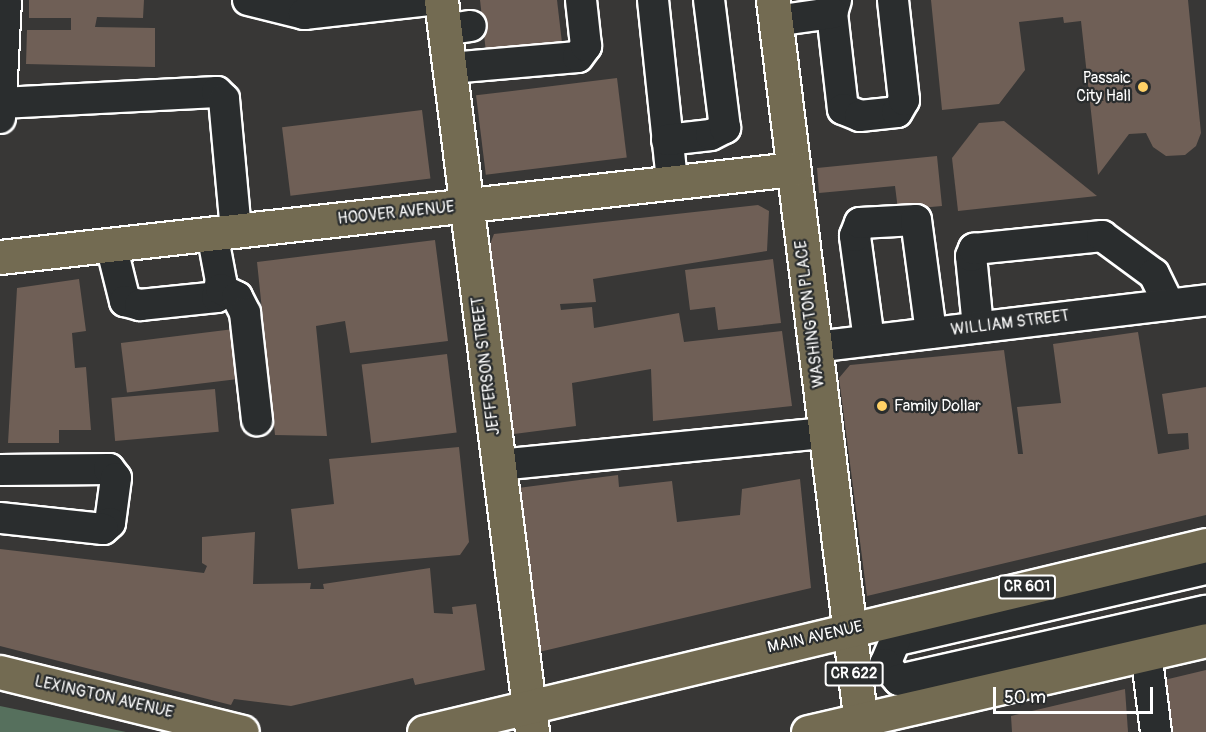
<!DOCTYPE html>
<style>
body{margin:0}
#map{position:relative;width:1206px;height:732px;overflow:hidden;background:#383736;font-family:Pangolin,sans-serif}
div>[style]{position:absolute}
.green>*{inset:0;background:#56705d}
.building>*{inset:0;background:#6f5f56;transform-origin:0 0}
.roads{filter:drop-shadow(2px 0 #fff) drop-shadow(-2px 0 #fff) drop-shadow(0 2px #fff) drop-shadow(0 -2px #fff)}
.minor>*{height:30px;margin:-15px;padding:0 15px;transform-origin:15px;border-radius:15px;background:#2a2d2e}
.major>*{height:33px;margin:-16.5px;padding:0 16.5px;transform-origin:16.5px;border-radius:16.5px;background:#736b52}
.dots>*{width:16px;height:16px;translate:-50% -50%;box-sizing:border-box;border:3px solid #2a2d2e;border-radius:50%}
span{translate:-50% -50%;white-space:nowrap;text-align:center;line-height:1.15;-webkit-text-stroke:4.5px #2a2d2e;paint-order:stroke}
.shield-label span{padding:2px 4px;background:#2a2d2e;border:2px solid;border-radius:4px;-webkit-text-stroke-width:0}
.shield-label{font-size:15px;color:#fff;font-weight:700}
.poi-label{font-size:16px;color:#fff}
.right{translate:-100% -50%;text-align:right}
.left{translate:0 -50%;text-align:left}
.street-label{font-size:16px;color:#fff}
.scale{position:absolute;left:993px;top:687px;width:160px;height:27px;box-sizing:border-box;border:3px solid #fff;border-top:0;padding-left:8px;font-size:18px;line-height:21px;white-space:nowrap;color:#fff;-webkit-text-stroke:4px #2a2d2e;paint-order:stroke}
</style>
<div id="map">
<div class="green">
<div style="clip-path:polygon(0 706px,126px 732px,0 732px)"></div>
</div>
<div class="building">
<div style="clip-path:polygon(29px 0,144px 0,143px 18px,97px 17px,95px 27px,155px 28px,155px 67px,26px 64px,27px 30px,71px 30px,71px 18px,29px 18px)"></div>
<div style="clip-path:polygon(480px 0,557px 0,562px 43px,486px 52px)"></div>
<div style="clip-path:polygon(931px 0,1188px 0,1201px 133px,1196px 146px,1185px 155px,1166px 156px,1153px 147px,1146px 133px,1129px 134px,1098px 175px,1081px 21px,1064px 23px,1063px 17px,1019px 22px,1025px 70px,999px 104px,942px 110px)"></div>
<div style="left:617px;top:78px;width:80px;height:142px;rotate:83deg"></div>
<div style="left:422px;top:110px;width:69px;height:141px;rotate:83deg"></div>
<div style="clip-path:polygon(1004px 121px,1097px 196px,958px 211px,952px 158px,979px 123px)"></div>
<div style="clip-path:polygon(937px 156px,942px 206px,898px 210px,895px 186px,819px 193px,817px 168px)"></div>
<div style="clip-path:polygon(758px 205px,769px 211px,767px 251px,593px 279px,596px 302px,560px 304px,561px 310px,592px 307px,594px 328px,679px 313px,684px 342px,782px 331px,792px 406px,653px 421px,651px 369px,572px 383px,576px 426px,514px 434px,490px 244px,494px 234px)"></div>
<div style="clip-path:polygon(435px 240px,448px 341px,350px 353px,345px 321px,316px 326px,327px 436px,275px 435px,257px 262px)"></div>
<div style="clip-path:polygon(773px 259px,781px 323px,718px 330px,715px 307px,690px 310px,685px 270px)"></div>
<div style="clip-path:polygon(79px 279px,86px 331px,72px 333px,75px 368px,86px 367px,91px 430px,59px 430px,59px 443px,8px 443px,17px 288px)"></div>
<div style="left:234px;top:329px;width:50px;height:114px;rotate:83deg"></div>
<div style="clip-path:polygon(1138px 332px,1158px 454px,1189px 449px,1188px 433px,1168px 434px,1162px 394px,1206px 387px,1206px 515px,867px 596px,839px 378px,850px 365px,1004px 350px,1018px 454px,1023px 454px,1017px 407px,1061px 403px,1053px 344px)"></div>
<div style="left:447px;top:354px;width:79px;height:86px;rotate:83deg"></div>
<div style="left:215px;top:389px;width:43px;height:104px;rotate:85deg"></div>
<div style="clip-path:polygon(459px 447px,469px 542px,460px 555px,298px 569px,291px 509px,334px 504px,329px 459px)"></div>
<div style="clip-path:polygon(618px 475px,619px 487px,672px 481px,677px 522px,740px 515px,742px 489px,800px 479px,811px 588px,539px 652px,518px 488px)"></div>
<div style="clip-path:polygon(255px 532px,253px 584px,311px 583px,310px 589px,324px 589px,323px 584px,430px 568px,434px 613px,453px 614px,452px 607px,476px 604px,485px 670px,415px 685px,413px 678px,291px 706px,234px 699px,231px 705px,0 646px,0 549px,204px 573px,207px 566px,202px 563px,202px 537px)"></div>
<div style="clip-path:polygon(1206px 670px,1206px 732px,1165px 732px,1160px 681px)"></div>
<div style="clip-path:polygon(1125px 689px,1128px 732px,1012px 732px,1011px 716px)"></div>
</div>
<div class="roads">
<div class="minor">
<div style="left:248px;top:0;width:58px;rotate:14deg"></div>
<div style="left:304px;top:14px;width:128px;rotate:-6.3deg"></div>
<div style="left:653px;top:0;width:183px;rotate:84deg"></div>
<div style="left:836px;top:0;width:14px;rotate:107deg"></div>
<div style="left:832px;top:13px;width:97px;rotate:83.5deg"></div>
<div style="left:843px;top:109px;width:18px;rotate:22deg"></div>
<div style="left:860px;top:116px;width:37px;rotate:-6deg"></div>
<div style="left:897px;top:112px;width:14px;rotate:-60deg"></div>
<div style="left:904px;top:100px;width:101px;rotate:-96.3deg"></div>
<div style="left:775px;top:21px;width:58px;rotate:-8deg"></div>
<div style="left:445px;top:30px;width:26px;rotate:-9deg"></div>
<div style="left:450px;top:68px;width:128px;rotate:-4.9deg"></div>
<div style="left:578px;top:57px;width:14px;rotate:-54deg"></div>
<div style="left:586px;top:46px;width:46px;rotate:-96.2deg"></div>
<div style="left:1px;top:103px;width:216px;rotate:-2.9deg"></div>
<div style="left:217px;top:92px;width:10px;rotate:45deg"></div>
<div style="left:224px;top:99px;width:133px;rotate:84.8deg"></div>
<div style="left:0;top:118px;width:118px;rotate:-87.1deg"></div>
<div style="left:667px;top:140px;width:44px;rotate:-6.5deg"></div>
<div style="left:711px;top:135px;width:16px;rotate:-27deg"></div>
<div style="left:725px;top:128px;width:129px;rotate:-97.1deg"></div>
<div style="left:111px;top:245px;width:58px;rotate:76deg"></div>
<div style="left:125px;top:301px;width:16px;rotate:15deg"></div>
<div style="left:140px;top:305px;width:77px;rotate:-5.9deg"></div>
<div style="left:217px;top:297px;width:16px;rotate:-76deg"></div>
<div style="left:221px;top:281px;width:49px;rotate:-100.6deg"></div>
<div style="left:221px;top:289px;width:18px;rotate:27deg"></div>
<div style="left:237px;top:297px;width:18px;rotate:63deg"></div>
<div style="left:245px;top:313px;width:108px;rotate:83.6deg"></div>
<div style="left:978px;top:327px;width:71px;rotate:-95.6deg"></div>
<div style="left:971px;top:256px;width:8px;rotate:-67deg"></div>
<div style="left:974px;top:249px;width:129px;rotate:-5.8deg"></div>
<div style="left:1102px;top:236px;width:64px;rotate:36.2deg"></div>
<div style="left:1154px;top:274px;width:34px;rotate:64deg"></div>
<div style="left:869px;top:340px;width:105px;rotate:-97.7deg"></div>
<div style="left:855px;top:236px;width:14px;rotate:-69deg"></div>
<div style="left:860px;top:223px;width:56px;rotate:-3.1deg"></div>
<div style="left:916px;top:220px;width:114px;rotate:82.4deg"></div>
<div style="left:814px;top:347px;width:395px;rotate:-6.8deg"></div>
<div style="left:498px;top:465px;width:329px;rotate:-5.6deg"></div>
<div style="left:0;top:470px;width:109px;rotate:-0.5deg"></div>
<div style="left:109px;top:469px;width:11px;rotate:52deg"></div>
<div style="left:116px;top:478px;width:45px;rotate:97.6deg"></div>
<div style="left:110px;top:523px;width:9px;rotate:139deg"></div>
<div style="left:103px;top:529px;width:104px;rotate:-173.9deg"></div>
<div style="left:1206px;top:569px;width:319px;rotate:167deg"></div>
<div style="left:895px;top:641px;width:25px;rotate:113deg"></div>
<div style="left:885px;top:664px;width:21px;rotate:49deg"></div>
<div style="left:899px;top:680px;width:315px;rotate:-12.7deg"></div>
<div style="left:1146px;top:652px;width:81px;rotate:82.9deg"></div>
</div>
<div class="major">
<div style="left:441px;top:0;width:738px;rotate:82.91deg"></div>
<div style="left:773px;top:0;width:737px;rotate:83.07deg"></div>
<div style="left:0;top:257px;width:798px;rotate:-6.33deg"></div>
<div style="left:0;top:672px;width:249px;rotate:13.9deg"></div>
<div style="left:424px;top:732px;width:804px;rotate:-13.45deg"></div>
<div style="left:808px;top:732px;width:408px;rotate:-13deg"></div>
</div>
</div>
<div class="dots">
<div style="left:1143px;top:87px;background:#ffd166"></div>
<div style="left:882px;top:406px;background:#ffd166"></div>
</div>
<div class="shield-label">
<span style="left:1027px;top:587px">CR 601</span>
<span style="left:854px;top:674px">CR 622</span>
</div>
<div class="poi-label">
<span class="right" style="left:1131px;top:87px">Passaic<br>City Hall</span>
<span class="left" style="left:894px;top:406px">Family Dollar</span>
</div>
<div class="street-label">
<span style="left:396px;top:213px;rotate:-6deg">HOOVER AVENUE</span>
<span style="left:810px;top:314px;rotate:-97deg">WASHINGTON PLACE</span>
<span style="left:1010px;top:323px;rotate:-7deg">WILLIAM STREET</span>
<span style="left:486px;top:366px;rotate:-97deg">JEFFERSON STREET</span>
<span style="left:815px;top:637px;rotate:-13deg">MAIN AVENUE</span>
<span style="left:104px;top:697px;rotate:13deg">LEXINGTON AVENUE</span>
</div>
<div class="scale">50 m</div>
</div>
